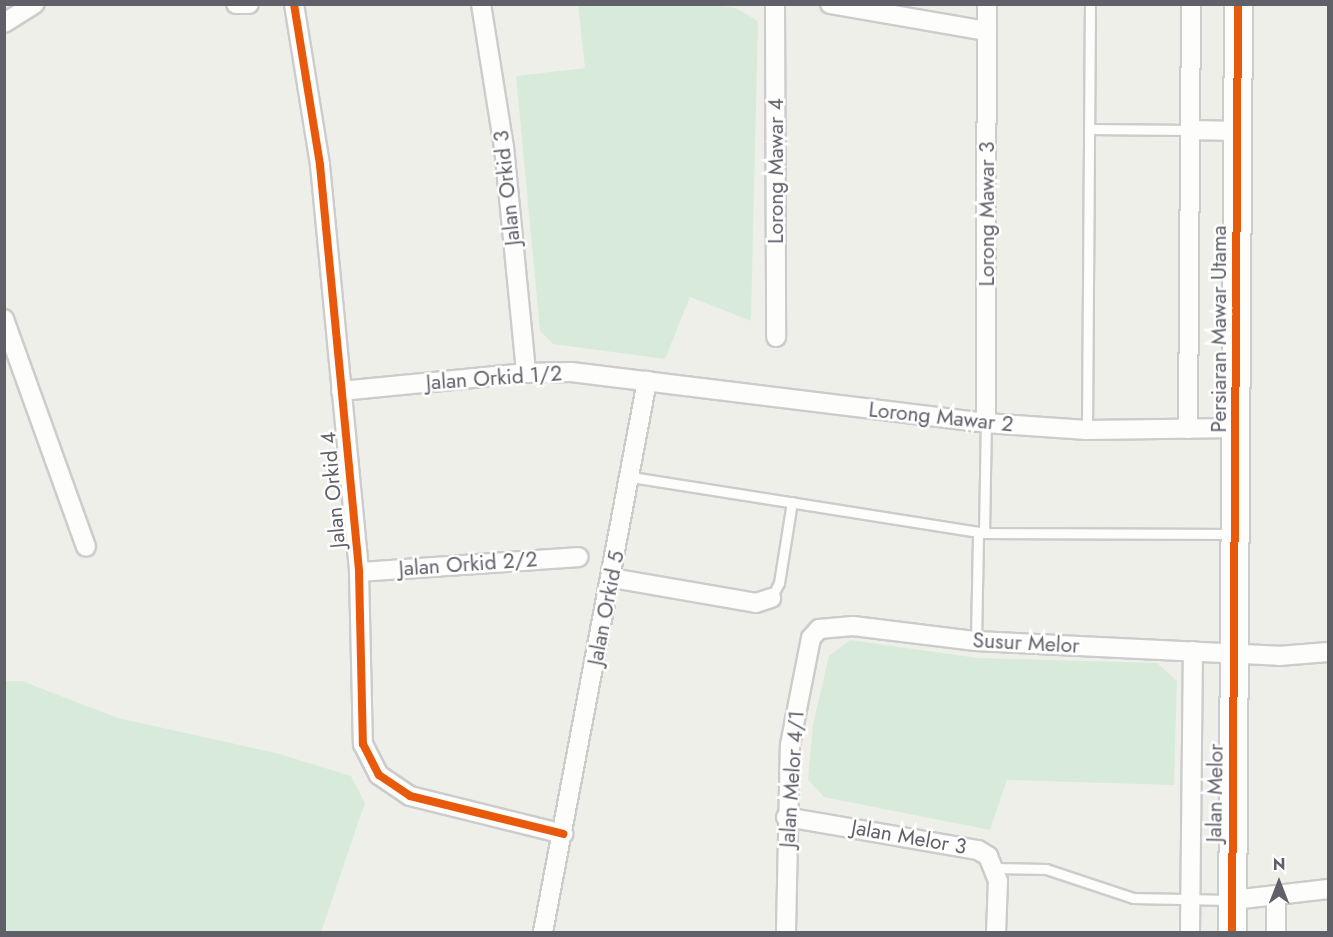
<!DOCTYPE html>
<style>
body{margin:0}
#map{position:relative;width:1333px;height:937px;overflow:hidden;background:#efefea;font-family:Jost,sans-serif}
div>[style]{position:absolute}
.green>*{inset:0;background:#d8ebdb}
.roads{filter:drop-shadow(2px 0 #ccc) drop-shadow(-2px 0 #ccc) drop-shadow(0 2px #ccc) drop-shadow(0 -2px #ccc)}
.lane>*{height:9px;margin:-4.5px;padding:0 4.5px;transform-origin:4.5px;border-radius:4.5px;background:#fdfdfc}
.street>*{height:18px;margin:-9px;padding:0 9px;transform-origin:9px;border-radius:9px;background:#fdfdfc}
.secondary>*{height:27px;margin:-13.5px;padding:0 13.5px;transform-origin:13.5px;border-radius:13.5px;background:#fdfdfc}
.cycleway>*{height:8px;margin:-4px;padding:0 4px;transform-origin:4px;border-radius:4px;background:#e8590c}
span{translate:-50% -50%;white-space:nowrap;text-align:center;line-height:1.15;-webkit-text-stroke:5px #fff;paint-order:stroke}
.street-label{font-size:21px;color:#5f6068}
.frame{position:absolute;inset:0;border:6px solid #5f6068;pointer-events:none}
.north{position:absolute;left:1249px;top:853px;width:60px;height:60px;-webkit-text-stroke:4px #fff;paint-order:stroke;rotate:0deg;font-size:16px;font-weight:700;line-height:24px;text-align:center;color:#5f6068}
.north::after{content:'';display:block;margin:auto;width:21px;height:27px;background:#5f6068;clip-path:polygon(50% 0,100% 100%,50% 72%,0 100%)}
</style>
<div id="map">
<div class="green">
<div style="clip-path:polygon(578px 5px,713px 5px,736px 8px,758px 21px,751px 321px,690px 297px,665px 359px,553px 344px,540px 331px,516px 76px,585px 68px)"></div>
<div style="clip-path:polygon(850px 640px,978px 658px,1157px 663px,1177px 681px,1174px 785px,1007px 780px,990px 830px,824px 797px,808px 780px,813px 724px,829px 656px)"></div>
<div style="clip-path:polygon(5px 681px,22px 681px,118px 718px,276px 753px,351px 776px,365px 803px,321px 932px,5px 932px)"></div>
</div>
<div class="roads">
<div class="lane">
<div style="left:1089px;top:129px;width:101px;rotate:0.6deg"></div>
<div style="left:1087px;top:430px;width:426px;rotate:-89.6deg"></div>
<div style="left:631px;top:477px;width:357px;rotate:9deg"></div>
<div style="left:984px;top:533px;width:249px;rotate:0.2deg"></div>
<div style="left:984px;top:533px;width:110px;rotate:-89deg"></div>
<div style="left:771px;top:598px;width:17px;rotate:-62deg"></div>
<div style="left:779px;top:583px;width:82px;rotate:-80.9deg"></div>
<div style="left:976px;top:641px;width:109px;rotate:-88.9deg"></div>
<div style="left:995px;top:868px;width:51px;rotate:1.1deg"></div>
<div style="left:1046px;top:869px;width:92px;rotate:18.4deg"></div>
<div style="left:1133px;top:898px;width:98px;rotate:1.2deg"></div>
</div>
<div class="street">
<div style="left:236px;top:4px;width:13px"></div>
<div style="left:294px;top:4px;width:163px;rotate:80.8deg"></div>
<div style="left:320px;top:165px;width:409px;rotate:84.5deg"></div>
<div style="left:359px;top:572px;width:172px;rotate:88.7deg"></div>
<div style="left:363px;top:744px;width:35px;rotate:63deg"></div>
<div style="left:379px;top:775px;width:37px;rotate:34deg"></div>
<div style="left:410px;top:796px;width:158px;rotate:13.9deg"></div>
<div style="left:481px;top:4px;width:145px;rotate:80.9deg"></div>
<div style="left:504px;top:147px;width:227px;rotate:84.4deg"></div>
<div style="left:775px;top:4px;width:333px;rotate:89.8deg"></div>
<div style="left:830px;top:4px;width:159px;rotate:9.8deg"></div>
<div style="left:4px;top:23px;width:36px;rotate:-32deg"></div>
<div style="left:1190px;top:130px;width:48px;rotate:1.2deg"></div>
<div style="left:4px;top:319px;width:242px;rotate:70.2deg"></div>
<div style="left:341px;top:391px;width:186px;rotate:-5.6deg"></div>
<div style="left:526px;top:373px;width:45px;rotate:-1.3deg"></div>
<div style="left:571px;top:372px;width:418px;rotate:7deg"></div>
<div style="left:986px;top:423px;width:101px;rotate:4deg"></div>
<div style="left:1087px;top:430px;width:149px;rotate:-0.8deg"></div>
<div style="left:986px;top:423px;width:419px;rotate:-89.9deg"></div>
<div style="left:1188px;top:429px;width:425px;rotate:-89.6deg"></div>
<div style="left:359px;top:572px;width:220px;rotate:-3.9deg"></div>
<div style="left:612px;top:578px;width:146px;rotate:9.8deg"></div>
<div style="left:756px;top:603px;width:16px;rotate:-18deg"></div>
<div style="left:786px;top:817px;width:195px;rotate:9.8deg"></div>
<div style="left:978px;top:850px;width:12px;rotate:31deg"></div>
<div style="left:988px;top:856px;width:27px;rotate:68deg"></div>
<div style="left:998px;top:881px;width:51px;rotate:92.2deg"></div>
<div style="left:1233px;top:900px;width:96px;rotate:-6.6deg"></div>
<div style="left:543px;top:932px;width:561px;rotate:-79.31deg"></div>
<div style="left:786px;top:932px;width:187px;rotate:-88.8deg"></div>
<div style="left:790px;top:745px;width:109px;rotate:-78.9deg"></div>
<div style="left:811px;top:638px;width:12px;rotate:-48deg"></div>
<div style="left:819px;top:629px;width:34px;rotate:-5deg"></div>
<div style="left:853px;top:626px;width:124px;rotate:7deg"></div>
<div style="left:976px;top:641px;width:303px;rotate:2.8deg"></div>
<div style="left:1279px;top:656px;width:49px;rotate:-4.7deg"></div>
<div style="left:1190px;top:932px;width:281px;rotate:-89.4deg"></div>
<div style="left:1276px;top:932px;width:37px;rotate:-90deg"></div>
</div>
<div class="secondary">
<div style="left:1232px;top:932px;width:928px;rotate:-89.63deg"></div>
</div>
</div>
<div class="cycleway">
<div style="left:294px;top:4px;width:163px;rotate:80.8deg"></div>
<div style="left:320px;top:165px;width:409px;rotate:84.5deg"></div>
<div style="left:359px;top:572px;width:172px;rotate:88.7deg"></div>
<div style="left:363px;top:744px;width:35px;rotate:63deg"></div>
<div style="left:379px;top:775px;width:37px;rotate:34deg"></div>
<div style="left:410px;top:796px;width:158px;rotate:13.9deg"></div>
<div style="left:1232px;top:932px;width:928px;rotate:-89.63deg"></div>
</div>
<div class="street-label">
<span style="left:776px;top:171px;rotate:-90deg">Lorong Mawar 4</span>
<span style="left:507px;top:188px;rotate:-96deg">Jalan Orkid 3</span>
<span style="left:987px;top:214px;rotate:-90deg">Lorong Mawar 3</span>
<span style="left:1219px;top:329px;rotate:-90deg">Persiaran Mawar Utama</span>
<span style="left:494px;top:378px;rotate:-4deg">Jalan Orkid 1/2</span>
<span style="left:941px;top:417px;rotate:6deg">Lorong Mawar 2</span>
<span style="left:333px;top:490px;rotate:-95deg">Jalan Orkid 4</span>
<span style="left:468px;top:564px;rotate:-4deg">Jalan Orkid 2/2</span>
<span style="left:606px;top:608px;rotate:-79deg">Jalan Orkid 5</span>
<span style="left:1026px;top:643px;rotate:3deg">Susur Melor</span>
<span style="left:792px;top:779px;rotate:-86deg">Jalan Melor 4/1</span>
<span style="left:1215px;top:793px;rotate:-89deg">Jalan Melor</span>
<span style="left:909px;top:837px;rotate:10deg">Jalan Melor 3</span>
</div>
<div class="frame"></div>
<div class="north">N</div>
</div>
